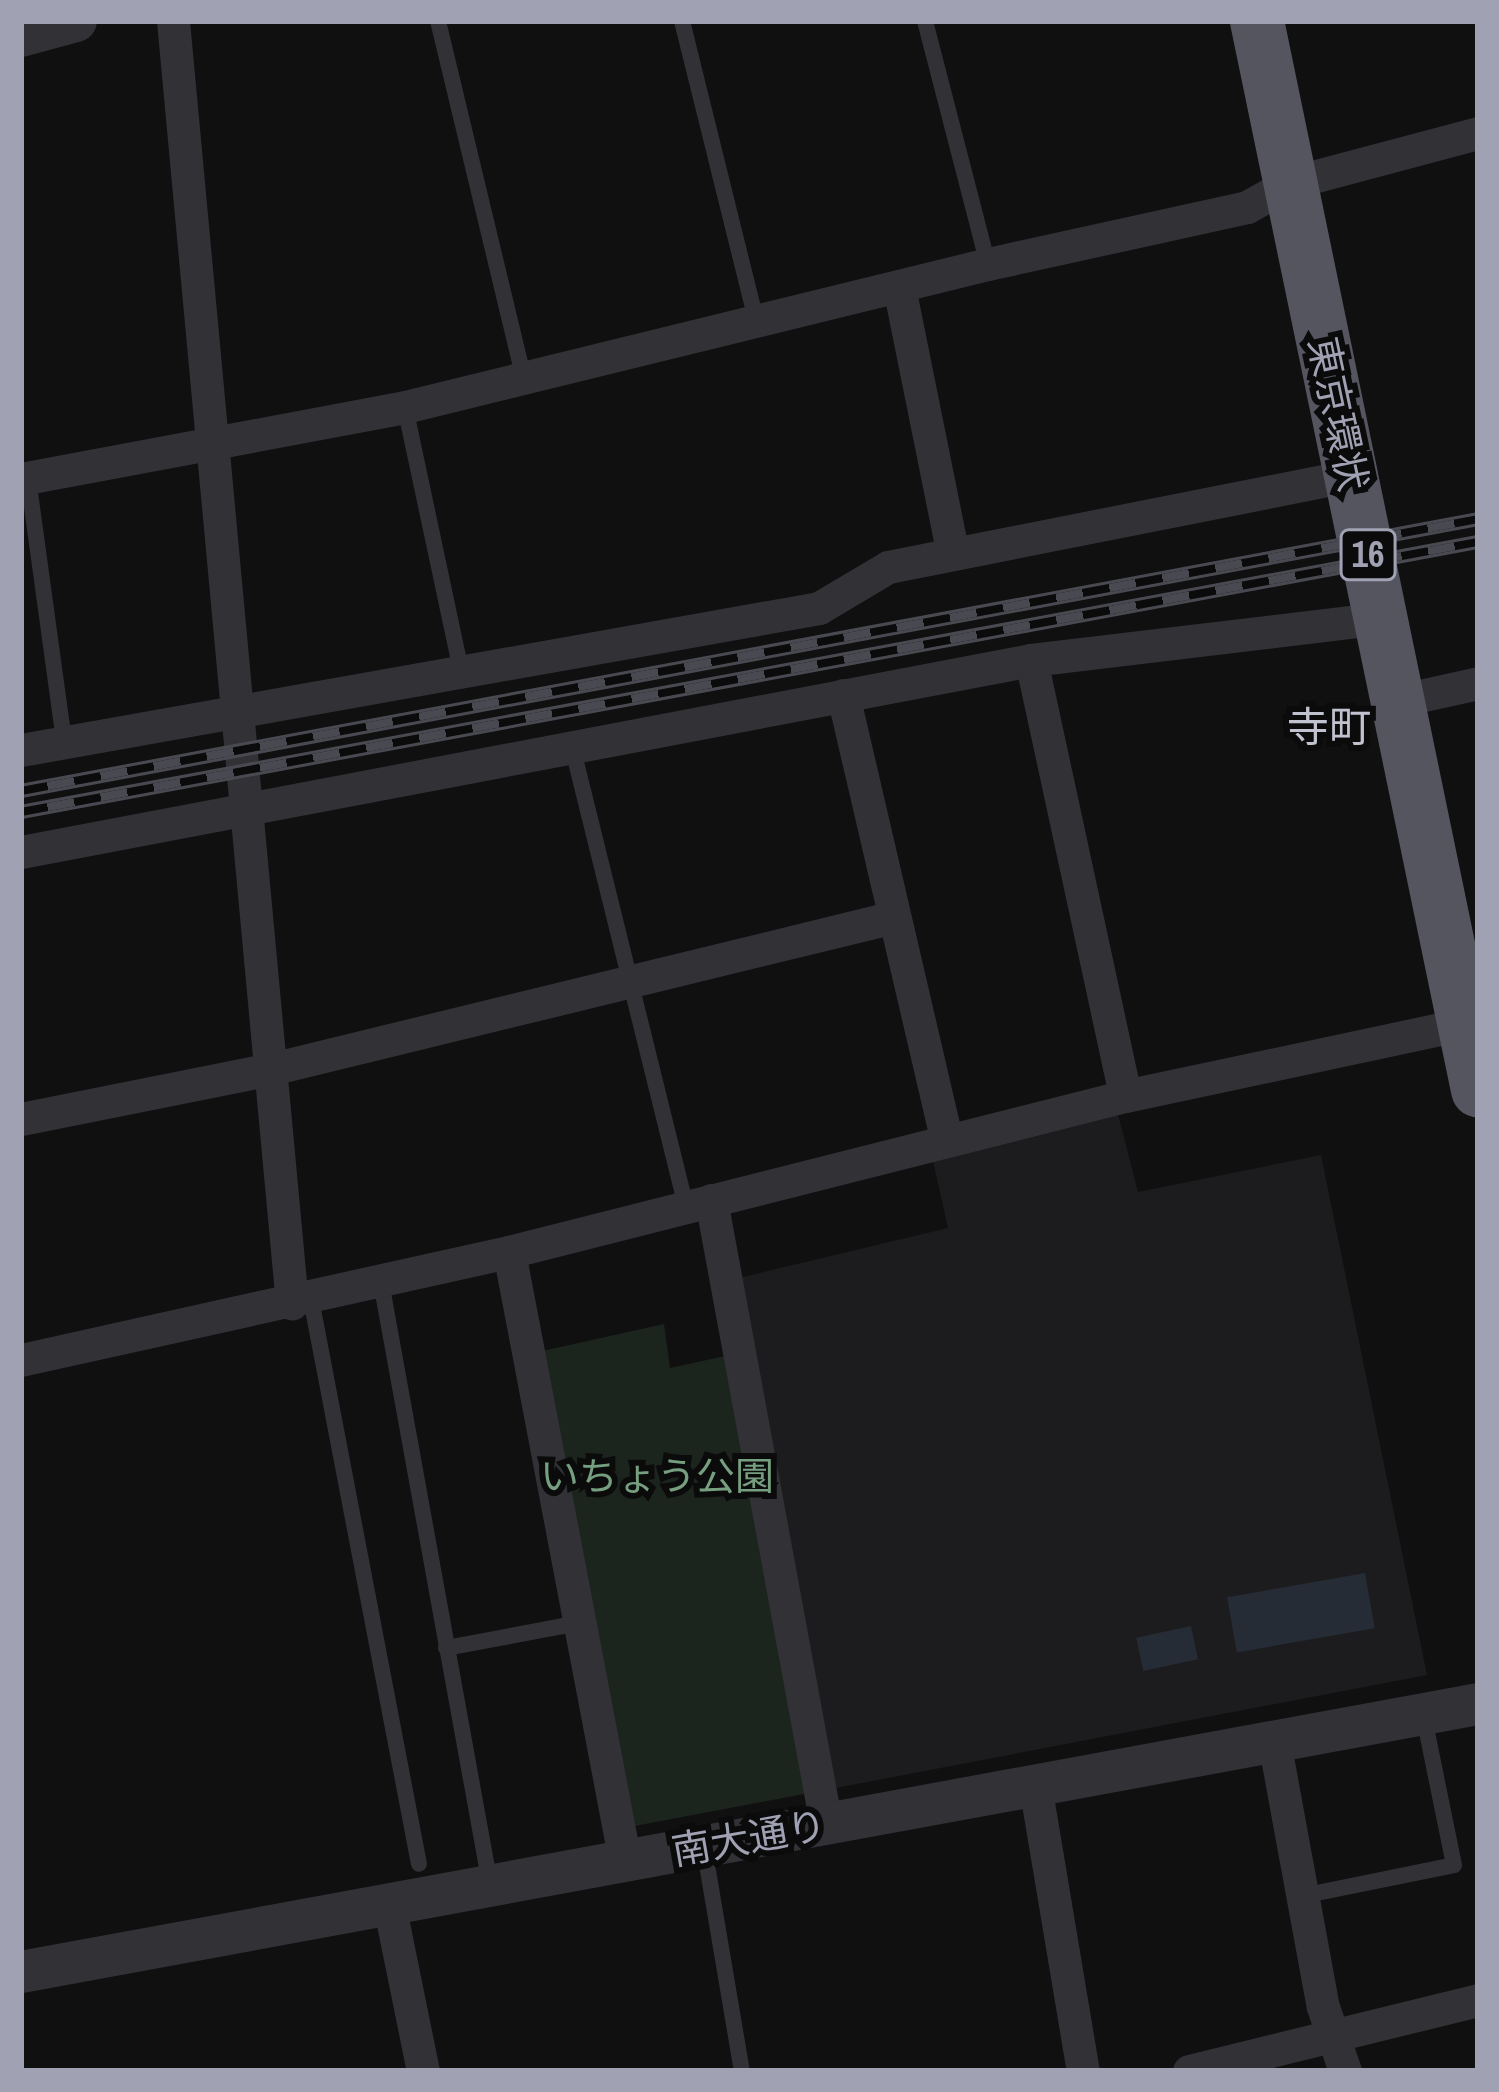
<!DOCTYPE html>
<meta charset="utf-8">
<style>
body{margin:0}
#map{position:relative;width:1499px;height:2092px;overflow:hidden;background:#101011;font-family:"Archivo Narrow","Noto Sans JP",sans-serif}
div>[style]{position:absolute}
.built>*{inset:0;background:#1c1c1e}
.green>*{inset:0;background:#1c241e}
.water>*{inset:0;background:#262c35;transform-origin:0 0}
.service>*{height:16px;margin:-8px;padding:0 8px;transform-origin:8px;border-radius:8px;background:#313136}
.minor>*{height:33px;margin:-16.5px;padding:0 16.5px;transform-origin:16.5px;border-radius:16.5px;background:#313136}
.tertiary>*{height:42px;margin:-21px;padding:0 21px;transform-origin:21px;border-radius:21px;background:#313136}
.trunk>*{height:54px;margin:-27px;padding:0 27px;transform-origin:27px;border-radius:27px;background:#54555f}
.rail>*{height:14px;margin-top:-7px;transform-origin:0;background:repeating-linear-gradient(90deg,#0b0b0c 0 27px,#494a51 0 54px);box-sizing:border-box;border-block:3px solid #494a51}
span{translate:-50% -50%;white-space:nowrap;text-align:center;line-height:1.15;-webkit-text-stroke:12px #0b0b0c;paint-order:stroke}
.shield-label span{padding:3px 9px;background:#0b0b0c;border:3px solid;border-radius:9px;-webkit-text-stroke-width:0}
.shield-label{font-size:36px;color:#a0a2b3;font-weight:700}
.street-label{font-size:39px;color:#a0a2b3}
.park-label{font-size:39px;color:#769f80}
.neighbourhood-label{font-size:42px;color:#c1c2cf}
.frame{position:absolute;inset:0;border:24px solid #a0a2b3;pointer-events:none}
</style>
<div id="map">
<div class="built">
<div style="clip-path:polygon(1114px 1099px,1138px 1192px,1321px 1155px,1427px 1675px,820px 1791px,726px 1281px,948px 1228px,929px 1143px)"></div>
</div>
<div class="green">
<div style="clip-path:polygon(664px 1324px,670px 1368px,739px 1353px,820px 1791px,619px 1829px,529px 1354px)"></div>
</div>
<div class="water">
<div style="left:1365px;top:1573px;width:56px;height:140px;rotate:80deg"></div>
<div style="left:1191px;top:1626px;width:34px;height:56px;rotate:78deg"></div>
</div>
<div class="service">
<div style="left:438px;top:21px;width:368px;rotate:76.5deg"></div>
<div style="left:682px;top:21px;width:309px;rotate:76.1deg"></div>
<div style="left:925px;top:21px;width:251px;rotate:75.5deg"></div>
<div style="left:405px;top:407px;width:270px;rotate:78deg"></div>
<div style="left:28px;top:478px;width:266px;rotate:82.2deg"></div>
<div style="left:572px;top:746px;width:473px;rotate:76.1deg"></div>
<div style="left:381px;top:1282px;width:612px;rotate:79.74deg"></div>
<div style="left:311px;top:1299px;width:575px;rotate:79.18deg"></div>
<div style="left:446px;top:1648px;width:136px;rotate:-10.6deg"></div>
<div style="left:704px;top:1847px;width:227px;rotate:80.4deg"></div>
<div style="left:1302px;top:1896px;width:155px;rotate:-11.5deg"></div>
<div style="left:1454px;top:1865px;width:150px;rotate:-101.5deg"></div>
</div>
<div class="minor">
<div style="left:173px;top:21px;width:1288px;rotate:84.7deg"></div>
<div style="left:899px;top:287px;width:269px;rotate:78.6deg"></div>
<div style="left:21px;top:479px;width:391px;rotate:-10.6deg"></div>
<div style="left:405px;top:407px;width:600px;rotate:-13.78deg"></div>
<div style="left:988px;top:264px;width:265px;rotate:-12.4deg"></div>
<div style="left:1247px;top:207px;width:49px;rotate:-29.2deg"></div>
<div style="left:1290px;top:183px;width:195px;rotate:-14.9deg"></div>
<div style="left:1031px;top:660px;width:446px;rotate:77.8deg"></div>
<div style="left:843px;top:695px;width:456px;rotate:76.9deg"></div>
<div style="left:1397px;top:701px;width:83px;rotate:-12.5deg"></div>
<div style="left:21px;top:750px;width:811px;rotate:-10.09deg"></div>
<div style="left:819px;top:608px;width:80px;rotate:-30.7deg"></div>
<div style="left:888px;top:567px;width:472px;rotate:-11.2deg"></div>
<div style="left:21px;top:852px;width:1028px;rotate:-10.76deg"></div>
<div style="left:1031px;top:660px;width:353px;rotate:-6.8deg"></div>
<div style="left:21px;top:1119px;width:251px;rotate:-11.3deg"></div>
<div style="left:267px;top:1070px;width:645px;rotate:-13.71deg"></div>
<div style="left:711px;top:1200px;width:635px;rotate:79.56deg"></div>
<div style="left:509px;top:1252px;width:620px;rotate:79.22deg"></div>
<div style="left:21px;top:1360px;width:500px;rotate:-12.5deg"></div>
<div style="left:509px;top:1252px;width:635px;rotate:-14.21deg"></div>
<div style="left:1125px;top:1096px;width:361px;rotate:-12deg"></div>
<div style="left:1274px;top:1741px;width:270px;rotate:79.6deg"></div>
<div style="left:1323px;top:2007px;width:68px;rotate:71deg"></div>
<div style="left:1035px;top:1785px;width:290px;rotate:80.5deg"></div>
<div style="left:389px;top:1904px;width:170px;rotate:78.5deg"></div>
<div style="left:1189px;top:2071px;width:298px;rotate:-13.8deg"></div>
</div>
<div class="tertiary">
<div style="left:21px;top:36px;width:57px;rotate:-15.3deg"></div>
<div style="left:21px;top:1972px;width:1481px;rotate:-10.42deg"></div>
</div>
<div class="trunk">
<div style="left:1257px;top:21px;width:1092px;rotate:78.32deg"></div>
</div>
<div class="rail">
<div style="left:21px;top:791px;width:1482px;rotate:-10.57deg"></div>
<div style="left:21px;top:812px;width:1482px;rotate:-10.5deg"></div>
</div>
<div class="shield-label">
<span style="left:1368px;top:555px">16</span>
</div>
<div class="street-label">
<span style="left:1338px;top:414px;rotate:78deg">東京環状</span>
<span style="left:749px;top:1838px;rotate:-10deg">南大通り</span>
</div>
<div class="park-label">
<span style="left:657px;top:1476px">いちょう公園</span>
</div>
<div class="neighbourhood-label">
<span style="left:1329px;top:727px">寺町</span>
</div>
<div class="frame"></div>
</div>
